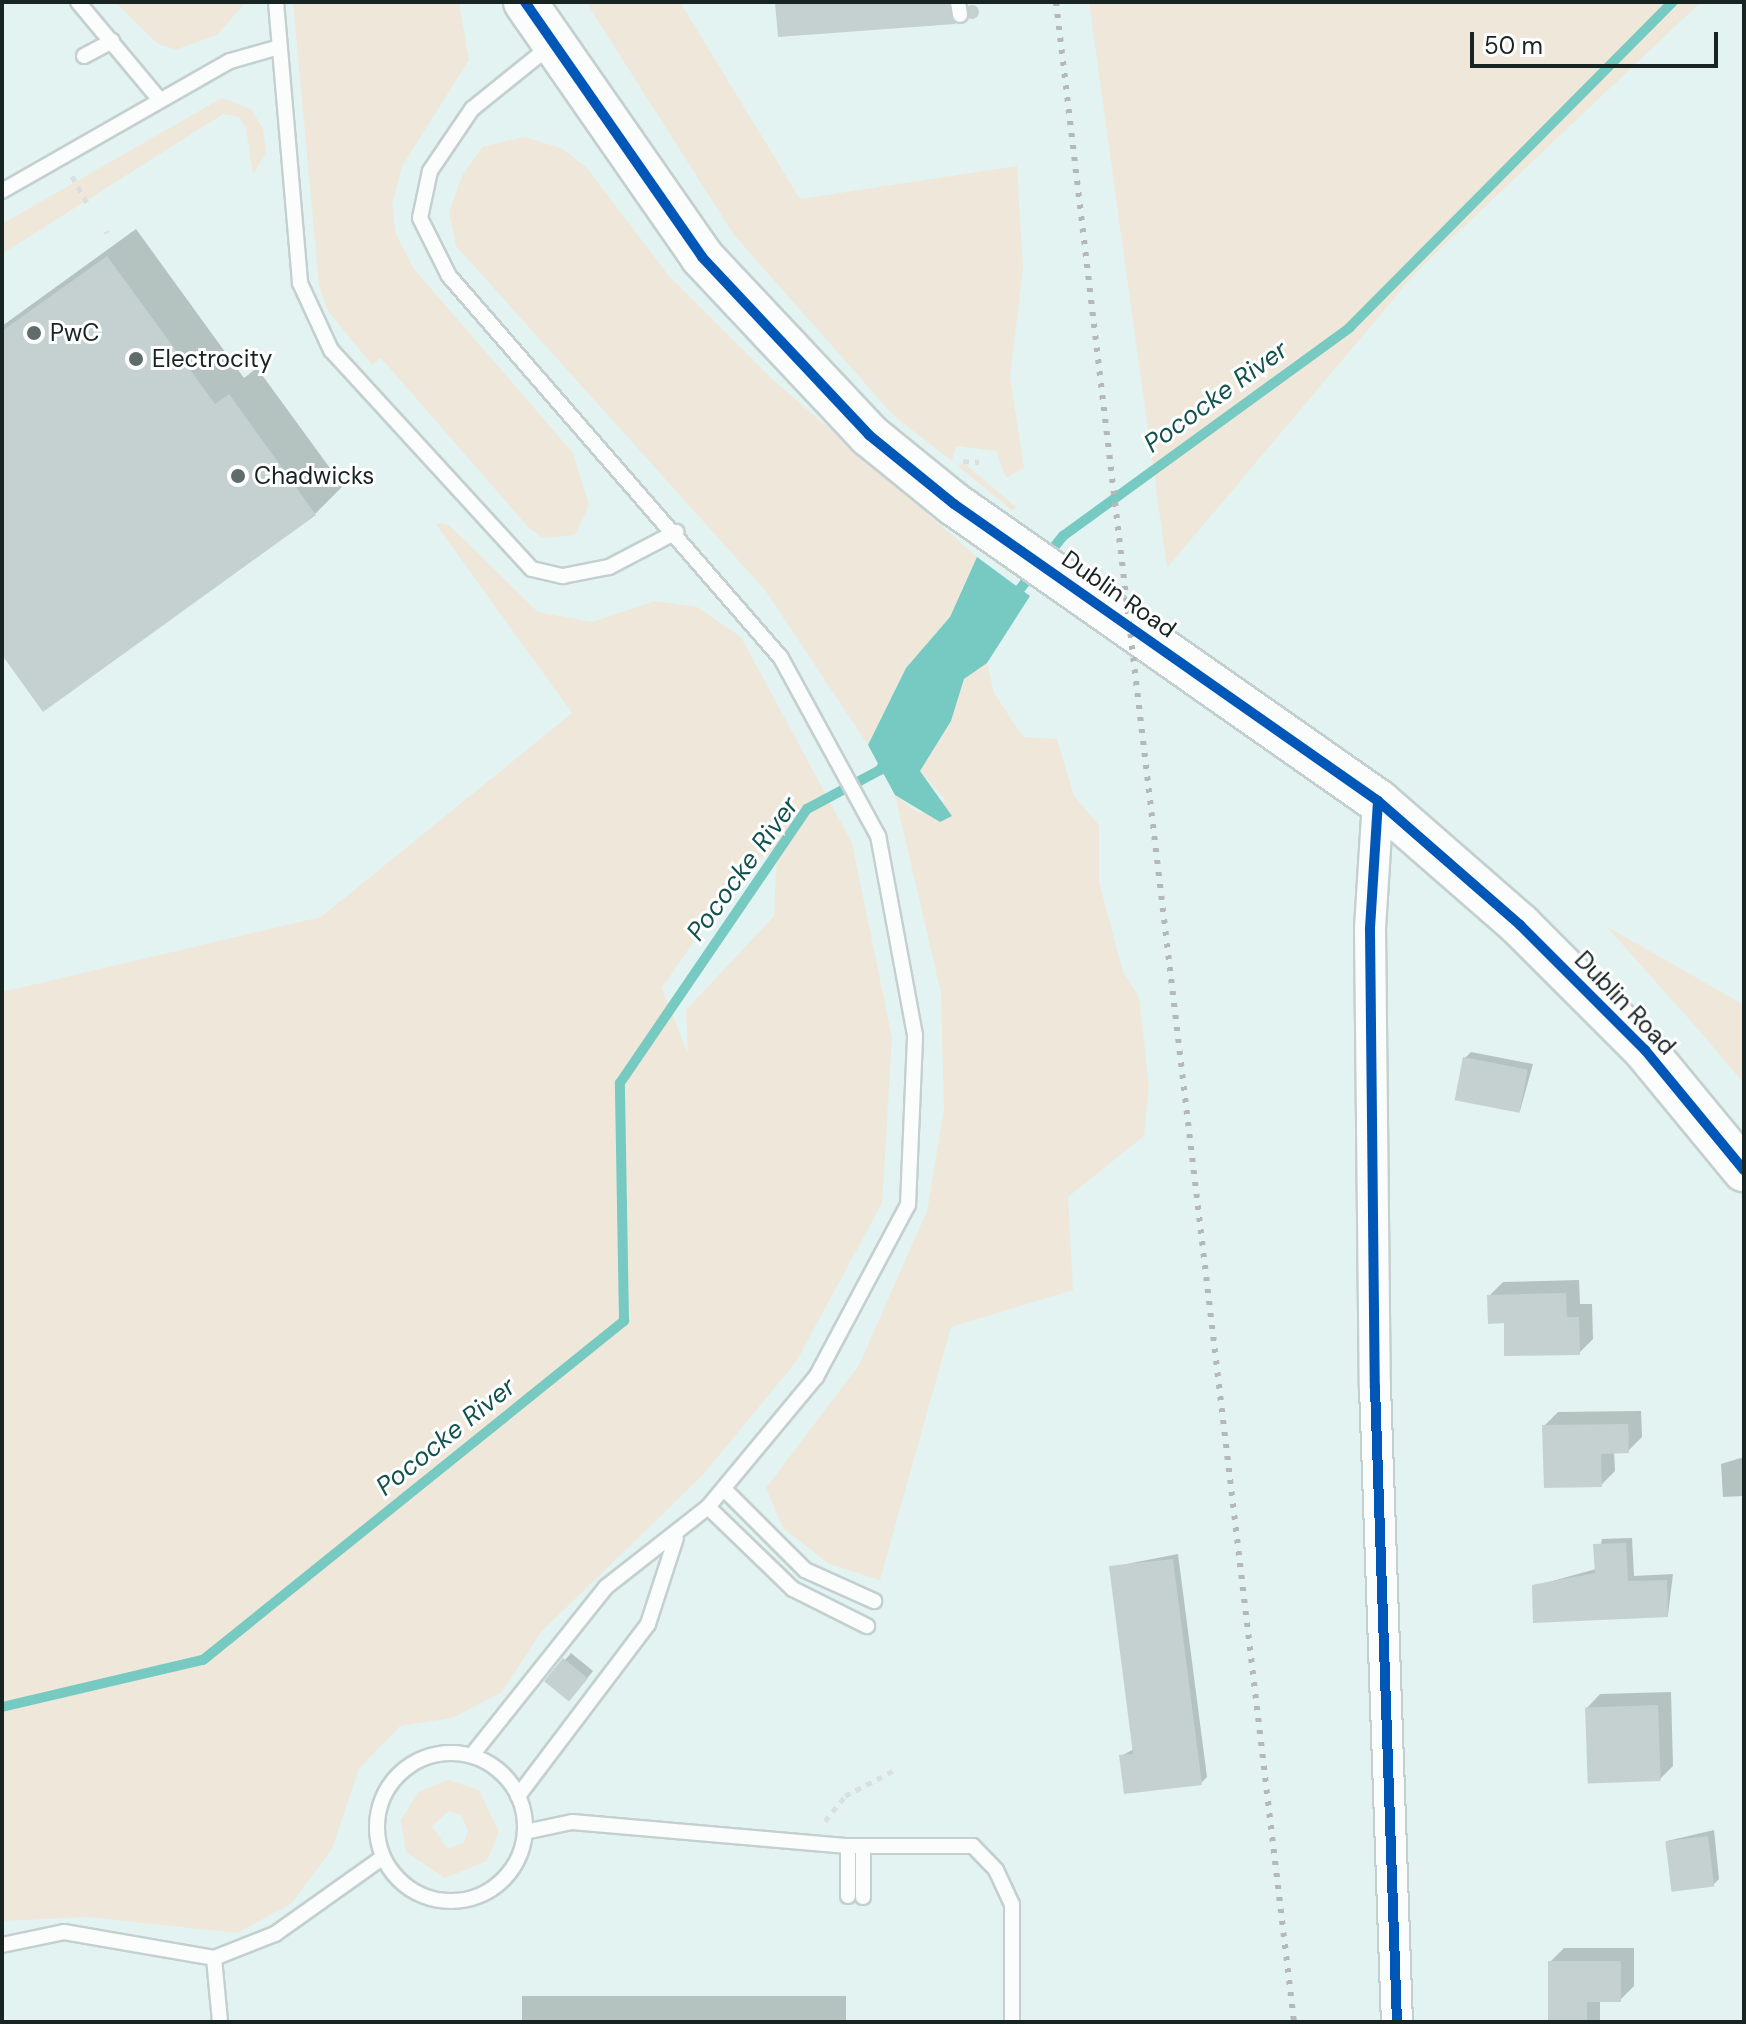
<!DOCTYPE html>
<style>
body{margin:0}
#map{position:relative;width:1746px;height:2024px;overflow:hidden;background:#e2f3f1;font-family:"DM Sans",sans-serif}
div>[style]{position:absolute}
.green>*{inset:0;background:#efe8da}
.water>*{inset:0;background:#76cac1}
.shadow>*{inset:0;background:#0003;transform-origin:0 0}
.stream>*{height:10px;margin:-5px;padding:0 5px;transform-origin:5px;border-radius:5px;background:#76cac1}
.building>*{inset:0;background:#c4d1d0;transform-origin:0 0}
.round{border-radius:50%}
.path>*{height:5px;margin-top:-2.5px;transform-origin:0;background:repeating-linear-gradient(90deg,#dae0df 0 6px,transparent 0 12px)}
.roads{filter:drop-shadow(2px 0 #c3d0cf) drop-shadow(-2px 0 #c3d0cf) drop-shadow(0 2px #c3d0cf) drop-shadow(0 -2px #c3d0cf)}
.service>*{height:14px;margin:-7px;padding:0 7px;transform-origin:7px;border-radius:7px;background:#fbfdfd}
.service>.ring{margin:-7px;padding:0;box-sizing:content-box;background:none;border:14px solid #fbfdfd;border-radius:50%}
.minor>*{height:30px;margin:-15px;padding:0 15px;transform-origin:15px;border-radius:15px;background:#fbfdfd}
.secondary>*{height:42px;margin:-21px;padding:0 21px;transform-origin:21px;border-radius:21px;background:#fbfdfd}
.rail>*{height:6px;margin-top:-3px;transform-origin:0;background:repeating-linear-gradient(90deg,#b5b8b8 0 4px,transparent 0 12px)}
.cycleway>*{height:10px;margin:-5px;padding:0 5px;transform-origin:5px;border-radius:5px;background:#0057b8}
.dots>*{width:22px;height:22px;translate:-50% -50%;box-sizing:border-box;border:4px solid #fff;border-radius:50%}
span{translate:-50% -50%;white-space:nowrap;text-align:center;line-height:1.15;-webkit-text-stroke:6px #fff;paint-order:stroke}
.poi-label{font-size:24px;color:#182422}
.left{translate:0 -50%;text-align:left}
.street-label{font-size:24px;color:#182422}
.water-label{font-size:26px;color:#11524d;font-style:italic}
.frame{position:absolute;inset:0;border:4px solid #182422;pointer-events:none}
.scale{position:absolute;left:1470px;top:32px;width:248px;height:36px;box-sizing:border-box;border:4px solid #182422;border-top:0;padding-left:10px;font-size:24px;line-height:28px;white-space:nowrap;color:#182422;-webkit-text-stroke:6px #fff;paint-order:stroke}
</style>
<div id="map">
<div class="green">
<div style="clip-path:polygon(115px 2px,246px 2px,217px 35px,175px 50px,158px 44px)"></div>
<div style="clip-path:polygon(293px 2px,459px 2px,469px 60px,402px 166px,392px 205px,396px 234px,414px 269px,573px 453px,589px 505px,575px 535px,543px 538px,529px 528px,381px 358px,372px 365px,328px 311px,319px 285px)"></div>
<div style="clip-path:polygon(586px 2px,680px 2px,800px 199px,1017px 166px,1023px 269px,1010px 377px,1024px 468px,1006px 478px,996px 451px,956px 446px,952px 461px,894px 416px,734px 235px)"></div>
<div style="clip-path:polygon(1089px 2px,1701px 2px,1419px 269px,1167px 568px)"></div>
<div style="clip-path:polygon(222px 98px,251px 109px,263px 129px,266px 152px,253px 175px,246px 128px,239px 117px,223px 114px,2px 254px,2px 224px)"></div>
<div style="clip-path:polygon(524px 137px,561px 148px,586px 167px,669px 276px,770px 377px,977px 557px,950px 617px,906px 668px,868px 745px,765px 590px,456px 246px,449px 212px,463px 174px,482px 147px)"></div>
<div style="clip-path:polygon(964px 463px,1016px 507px,1013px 511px,958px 466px)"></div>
<div style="clip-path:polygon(evenodd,435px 523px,449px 525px,538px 612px,592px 622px,655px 601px,697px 607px,741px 637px,852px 843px,892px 1038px,882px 1203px,796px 1362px,702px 1476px,541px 1632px,502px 1692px,452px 1718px,400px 1726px,359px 1769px,332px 1849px,291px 1904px,237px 1933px,88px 1917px,2px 1921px,2px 992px,321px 917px,572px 713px,435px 523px,777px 851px,774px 916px,686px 1010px,688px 1054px,662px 988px,745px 866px,777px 851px)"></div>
<div style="clip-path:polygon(987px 663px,994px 693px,1023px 737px,1057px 739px,1074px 796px,1099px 825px,1099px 882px,1123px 972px,1139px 997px,1149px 1086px,1144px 1136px,1068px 1197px,1073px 1290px,951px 1327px,880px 1580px,829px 1564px,783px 1528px,766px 1488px,859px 1365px,927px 1211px,944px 1109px,941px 993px,895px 795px,919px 813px,945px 800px,920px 771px,951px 721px,964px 679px)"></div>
<div style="clip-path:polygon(1606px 926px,1744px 1005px,1744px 1084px,1704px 1036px)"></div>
<div style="clip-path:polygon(evenodd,448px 1780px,479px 1790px,499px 1832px,487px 1861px,445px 1878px,406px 1852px,401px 1820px,418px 1792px,448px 1780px,449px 1811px,461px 1815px,468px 1830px,464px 1842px,448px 1849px,432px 1826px,449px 1811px)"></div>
</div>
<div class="water">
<div style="clip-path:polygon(977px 557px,1030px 596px,987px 663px,964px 679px,951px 721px,920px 771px,952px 816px,940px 822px,895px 795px,868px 745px,906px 668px,950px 617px)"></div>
</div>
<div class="shadow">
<div style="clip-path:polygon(136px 229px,244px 378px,257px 368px,343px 486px,315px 514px,2px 651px,2px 326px)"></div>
<div style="clip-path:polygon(1471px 1052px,1533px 1064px,1520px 1111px,1465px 1058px)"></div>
<div style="clip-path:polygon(1579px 1280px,1580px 1304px,1592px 1304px,1593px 1339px,1579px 1353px,1506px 1321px,1489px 1296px,1503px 1282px)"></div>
<div style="clip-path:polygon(1641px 1411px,1642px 1437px,1628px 1451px,1614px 1451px,1615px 1471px,1601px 1485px,1544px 1426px,1558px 1412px)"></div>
<div style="clip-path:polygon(1744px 1457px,1744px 1496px,1723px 1497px,1721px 1464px)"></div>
<div style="clip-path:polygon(1632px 1538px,1634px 1576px,1673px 1574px,1668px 1615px,1534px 1586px,1596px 1569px,1602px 1539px)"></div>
<div style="clip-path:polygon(1178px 1554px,1207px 1777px,1201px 1783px,1121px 1756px,1134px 1749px,1111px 1567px)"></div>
<div style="clip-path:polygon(571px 1653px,593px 1671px,576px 1692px,547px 1681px)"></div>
<div style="clip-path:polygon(1671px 1692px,1673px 1766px,1659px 1780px,1587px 1708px,1600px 1694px)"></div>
<div style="clip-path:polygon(1714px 1830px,1719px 1879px,1713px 1885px,1667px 1841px)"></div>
<div style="clip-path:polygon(1564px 1948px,1634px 1948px,1634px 1986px,1620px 2000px,1600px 2000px,1600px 2022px,1549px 2022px,1550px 1962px)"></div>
<div style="left:846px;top:1996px;width:26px;height:324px;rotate:90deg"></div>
</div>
<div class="stream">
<div style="left:1046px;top:557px;width:27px;rotate:-51deg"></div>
<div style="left:1063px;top:536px;width:354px;rotate:-36deg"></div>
<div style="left:1349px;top:328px;width:460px;rotate:-45.2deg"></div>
<div style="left:1013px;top:598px;width:36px;rotate:-52deg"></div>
<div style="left:2px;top:1707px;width:206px;rotate:-13.2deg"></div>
<div style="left:203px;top:1660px;width:541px;rotate:-38.84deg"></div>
<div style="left:624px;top:1321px;width:238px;rotate:-91deg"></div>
<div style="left:620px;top:1083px;width:332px;rotate:-55.7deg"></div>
<div style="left:807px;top:809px;width:83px;rotate:-28.1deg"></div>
<div style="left:880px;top:770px;width:14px;rotate:-60deg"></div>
</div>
<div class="building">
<div style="clip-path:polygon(775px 2px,948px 2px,955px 24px,778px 37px)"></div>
<div class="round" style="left:965px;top:5px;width:14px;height:14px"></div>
<div style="clip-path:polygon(107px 256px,215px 404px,229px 394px,316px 515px,43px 712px,2px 655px,2px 331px)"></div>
<div style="left:1463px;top:1057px;width:66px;height:44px;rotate:11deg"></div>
<div style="clip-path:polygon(1566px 1293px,1567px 1317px,1579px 1317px,1580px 1355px,1504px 1356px,1504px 1323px,1488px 1324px,1487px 1295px)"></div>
<div style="clip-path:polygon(1628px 1424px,1629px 1453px,1601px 1454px,1602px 1487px,1544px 1488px,1542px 1425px)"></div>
<div style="clip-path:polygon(1626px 1543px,1628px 1581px,1667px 1580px,1668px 1617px,1533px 1623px,1532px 1585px,1595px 1573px,1593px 1544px)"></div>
<div style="clip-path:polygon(1173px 1559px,1202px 1785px,1124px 1794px,1119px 1755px,1133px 1754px,1109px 1566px)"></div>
<div style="left:563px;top:1658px;width:32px;height:30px;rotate:39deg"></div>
<div style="left:1658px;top:1705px;width:76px;height:73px;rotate:88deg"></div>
<div style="left:1708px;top:1836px;width:51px;height:43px;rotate:83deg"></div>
<div style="clip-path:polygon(1548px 1961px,1621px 1961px,1621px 2002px,1587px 2002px,1587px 2022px,1548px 2022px)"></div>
</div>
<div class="path">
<div style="left:72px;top:176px;width:35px;rotate:61deg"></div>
<div style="left:106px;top:231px;width:2px;rotate:63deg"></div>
<div style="left:963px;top:461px;width:16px;rotate:4deg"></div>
<div style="left:825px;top:1821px;width:32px;rotate:-51deg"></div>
<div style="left:845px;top:1796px;width:58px;rotate:-27.9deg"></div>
</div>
<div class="roads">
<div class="service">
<div style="left:78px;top:2px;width:126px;rotate:50.1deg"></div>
<div style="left:276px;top:2px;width:282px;rotate:85.1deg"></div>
<div style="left:300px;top:283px;width:74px;rotate:65.2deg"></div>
<div style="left:331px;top:350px;width:297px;rotate:47.5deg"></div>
<div style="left:532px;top:569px;width:32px;rotate:13deg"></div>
<div style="left:563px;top:576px;width:47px;rotate:-11.1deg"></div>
<div style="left:609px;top:567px;width:76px;rotate:-27.6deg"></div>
<div style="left:958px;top:2px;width:13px;rotate:81deg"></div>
<div style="left:84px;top:56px;width:32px;rotate:-28deg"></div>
<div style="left:2px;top:191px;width:262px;rotate:-29.7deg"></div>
<div style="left:230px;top:61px;width:51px;rotate:-15.9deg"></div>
<div style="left:724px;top:1489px;width:115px;rotate:45deg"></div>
<div style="left:805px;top:1570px;width:76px;rotate:24.2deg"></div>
<div style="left:708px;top:1507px;width:118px;rotate:44deg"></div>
<div style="left:793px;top:1589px;width:83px;rotate:26.6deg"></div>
<div class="ring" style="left:377px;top:1753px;width:134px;height:134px"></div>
<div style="left:472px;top:1755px;width:215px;rotate:-51.4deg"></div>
<div style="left:606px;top:1587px;width:130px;rotate:-38.1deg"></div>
<div style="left:708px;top:1507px;width:169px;rotate:-50.3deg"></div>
<div style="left:816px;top:1377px;width:195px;rotate:-61.9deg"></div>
<div style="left:908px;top:1205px;width:170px;rotate:-87.6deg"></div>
<div style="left:915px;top:1035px;width:202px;rotate:-100.5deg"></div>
<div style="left:878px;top:836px;width:203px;rotate:-118.6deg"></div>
<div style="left:781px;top:658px;width:506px;rotate:-130.99deg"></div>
<div style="left:449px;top:276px;width:65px;rotate:-116.6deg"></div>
<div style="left:420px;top:218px;width:48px;rotate:-78deg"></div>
<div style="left:430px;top:171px;width:75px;rotate:-55.9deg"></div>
<div style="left:472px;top:109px;width:100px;rotate:-38.9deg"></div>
<div style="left:518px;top:1796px;width:216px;rotate:-52.9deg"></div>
<div style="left:648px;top:1624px;width:90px;rotate:-72deg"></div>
<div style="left:525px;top:1832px;width:48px;rotate:-12deg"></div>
<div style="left:572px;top:1822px;width:277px;rotate:5deg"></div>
<div style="left:848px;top:1846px;width:125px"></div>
<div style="left:973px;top:1846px;width:33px;rotate:46deg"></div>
<div style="left:996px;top:1870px;width:38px;rotate:65deg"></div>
<div style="left:1012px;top:1905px;width:117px;rotate:90deg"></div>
<div style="left:848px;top:1846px;width:50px;rotate:90deg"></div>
<div style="left:863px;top:1897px;width:51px;rotate:-90deg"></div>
<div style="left:2px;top:1945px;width:63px;rotate:-11.8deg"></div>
<div style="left:64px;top:1932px;width:152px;rotate:9.8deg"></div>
<div style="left:214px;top:1958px;width:66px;rotate:-21.5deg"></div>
<div style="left:275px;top:1934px;width:131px;rotate:-35.4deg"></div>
<div style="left:214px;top:1958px;width:64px;rotate:84.6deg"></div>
</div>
<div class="minor">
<div style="left:1378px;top:801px;width:128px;rotate:93.6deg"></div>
<div style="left:1370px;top:929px;width:458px;rotate:89.4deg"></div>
<div style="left:1375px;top:1387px;width:635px;rotate:88.02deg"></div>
</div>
<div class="secondary">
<div style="left:525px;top:2px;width:310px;rotate:55.2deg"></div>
<div style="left:702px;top:257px;width:244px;rotate:46.8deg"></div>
<div style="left:869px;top:435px;width:109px;rotate:39.1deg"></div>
<div style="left:954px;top:504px;width:518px;rotate:35.01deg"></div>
<div style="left:1378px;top:801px;width:189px;rotate:41.1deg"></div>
<div style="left:1520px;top:925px;width:177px;rotate:45deg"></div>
<div style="left:1645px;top:1050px;width:156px;rotate:50.5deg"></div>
</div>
</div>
<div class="rail">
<div style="left:1056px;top:2px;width:2034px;rotate:83.28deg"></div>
</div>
<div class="cycleway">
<div style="left:525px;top:2px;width:310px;rotate:55.2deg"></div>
<div style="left:702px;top:257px;width:244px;rotate:46.8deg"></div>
<div style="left:869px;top:435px;width:109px;rotate:39.1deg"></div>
<div style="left:954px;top:504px;width:518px;rotate:35.01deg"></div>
<div style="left:1378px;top:801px;width:189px;rotate:41.1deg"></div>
<div style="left:1520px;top:925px;width:177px;rotate:45deg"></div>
<div style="left:1645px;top:1050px;width:156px;rotate:50.5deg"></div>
<div style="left:1378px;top:801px;width:128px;rotate:93.6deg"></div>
<div style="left:1370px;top:929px;width:458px;rotate:89.4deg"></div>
<div style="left:1375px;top:1387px;width:635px;rotate:88.02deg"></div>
</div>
<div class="dots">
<div style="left:34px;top:333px;background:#5f6c6a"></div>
<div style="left:136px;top:359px;background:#5f6c6a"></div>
<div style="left:238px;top:476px;background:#5f6c6a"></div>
</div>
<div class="poi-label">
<span class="left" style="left:50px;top:333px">PwC</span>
<span class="left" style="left:152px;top:359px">Electrocity</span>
<span class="left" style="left:254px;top:476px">Chadwicks</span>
</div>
<div class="street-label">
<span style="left:1119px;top:594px;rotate:35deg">Dublin Road</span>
<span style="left:1625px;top:1003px;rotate:46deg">Dublin Road</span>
</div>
<div class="water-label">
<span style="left:1216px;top:397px;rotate:-36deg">Pococke River</span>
<span style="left:743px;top:869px;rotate:-54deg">Pococke River</span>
<span style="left:446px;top:1437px;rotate:-39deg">Pococke River</span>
</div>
<div class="frame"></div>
<div class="scale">50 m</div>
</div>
